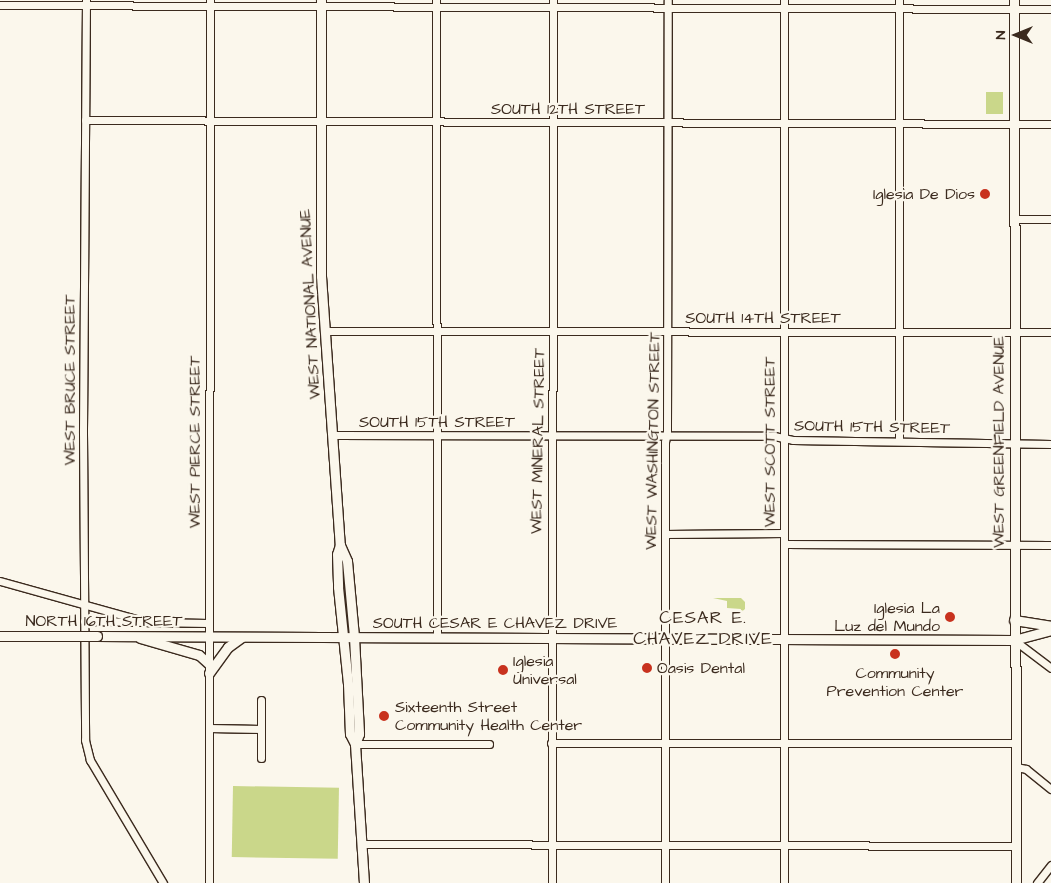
<!DOCTYPE html>
<style>
body{margin:0}
#map{position:relative;width:1051px;height:883px;overflow:hidden;background:#fbf7ec;font-family:"Architects Daughter",sans-serif}
div>[style]{position:absolute}
.green>*{inset:0;background:#cad78a;transform-origin:0 0}
.roads{filter:drop-shadow(1px 0 #3b2a1e) drop-shadow(-1px 0 #3b2a1e) drop-shadow(0 1px #3b2a1e) drop-shadow(0 -1px #3b2a1e)}
.minor>*{height:7px;margin:-3.5px;padding:0 3.5px;transform-origin:3.5px;border-radius:3.5px;background:#fbf7ec}
.major>*{height:9px;margin:-4.5px;padding:0 4.5px;transform-origin:4.5px;border-radius:4.5px;background:#fbf7ec}
.bridges{filter:drop-shadow(1px 0 #3b2a1e) drop-shadow(-1px 0 #3b2a1e) drop-shadow(0 1px #3b2a1e) drop-shadow(0 -1px #3b2a1e)}
.major-bridge>*{height:9px;margin:-4.5px;padding:0 4.5px;transform-origin:4.5px;border-radius:4.5px;background:#fbf7ec}
.dots>*{width:14px;height:14px;translate:-50% -50%;box-sizing:border-box;border:2px solid #fbf7ec;border-radius:50%}
span{translate:-50% -50%;white-space:nowrap;text-align:center;line-height:1.15;-webkit-text-stroke:4.5px #fbf7ec;paint-order:stroke}
.street-label{font-size:16px;color:#3b2a1e}
.poi-label{font-size:16px;color:#3b2a1e}
.right{translate:-100% -50%;text-align:right}
.left{translate:0 -50%;text-align:left}
.neighbourhood-label{font-size:18px;color:#3b2a1e;letter-spacing:1px}
.north{position:absolute;left:991px;top:10px;width:50px;height:50px;-webkit-text-stroke:4px #fbf7ec;paint-order:stroke;rotate:270deg;font-size:14px;font-weight:700;line-height:20px;text-align:center;color:#3b2a1e}
.north::after{content:'';display:block;margin:auto;width:18px;height:22px;background:#3b2a1e;clip-path:polygon(50% 0,100% 100%,50% 72%,0 100%)}
</style>
<div id="map">
<div class="green">
<div style="left:986px;top:92px;width:17px;height:22px"></div>
<div style="clip-path:polygon(713px 598px,741px 598px,745px 602px,745px 609px,740px 613px,741px 609px,727px 608px,727px 601px)"></div>
<div style="left:233px;top:786px;width:106px;height:71px;rotate:1deg"></div>
</div>
<div class="roads">
<div class="minor">
<div style="left:86px;top:0;width:433px;rotate:90.4deg"></div>
<div style="left:83px;top:433px;width:307px;rotate:89.6deg"></div>
<div style="left:85px;top:740px;width:21px;rotate:76deg"></div>
<div style="left:90px;top:760px;width:143px;rotate:59.3deg"></div>
<div style="left:436px;top:0;width:638px;rotate:89.91deg"></div>
<div style="left:899px;top:0;width:441px;rotate:90deg"></div>
<div style="left:0;top:5px;width:1051px;rotate:0.22deg"></div>
<div style="left:85px;top:120px;width:966px;rotate:0.24deg"></div>
<div style="left:1014px;top:219px;width:37px"></div>
<div style="left:325px;top:331px;width:726px;rotate:0.08deg"></div>
<div style="left:333px;top:435px;width:441px;rotate:0.1deg"></div>
<div style="left:774px;top:436px;width:19px;rotate:12deg"></div>
<div style="left:793px;top:440px;width:258px;rotate:0.9deg"></div>
<div style="left:665px;top:534px;width:119px;rotate:-0.5deg"></div>
<div style="left:784px;top:544px;width:267px;rotate:0.2deg"></div>
<div style="left:0;top:581px;width:153px;rotate:15.6deg"></div>
<div style="left:84px;top:621px;width:124px;rotate:0.9deg"></div>
<div style="left:1014px;top:640px;width:46px;rotate:37.1deg"></div>
<div style="left:261px;top:700px;width:58px;rotate:90deg"></div>
<div style="left:209px;top:728px;width:52px;rotate:1.1deg"></div>
<div style="left:551px;top:743px;width:465px"></div>
<div style="left:355px;top:744px;width:134px"></div>
<div style="left:1016px;top:767px;width:10px;rotate:11deg"></div>
<div style="left:1026px;top:769px;width:32px;rotate:39deg"></div>
<div style="left:361px;top:844px;width:655px;rotate:0.17deg"></div>
<div style="left:209px;top:883px;width:883px;rotate:-89.94deg"></div>
<div style="left:552px;top:883px;width:883px;rotate:-89.94deg"></div>
<div style="left:665px;top:883px;width:441px;rotate:-90deg"></div>
<div style="left:665px;top:442px;width:10px;rotate:-79deg"></div>
<div style="left:667px;top:432px;width:432px;rotate:-89.9deg"></div>
<div style="left:784px;top:883px;width:883px;rotate:-90deg"></div>
<div style="left:1037px;top:883px;width:23px;rotate:-52deg"></div>
</div>
<div class="major">
<div style="left:321px;top:0;width:276px;rotate:90deg"></div>
<div style="left:321px;top:276px;width:270px;rotate:86deg"></div>
<div style="left:340px;top:545px;width:9px;rotate:108deg"></div>
<div style="left:337px;top:554px;width:33px;rotate:88deg"></div>
<div style="left:338px;top:587px;width:98px;rotate:84.1deg"></div>
<div style="left:348px;top:684px;width:50px;rotate:87.7deg"></div>
<div style="left:350px;top:734px;width:11px;rotate:63deg"></div>
<div style="left:355px;top:744px;width:139px;rotate:86.3deg"></div>
<div style="left:1014px;top:0;width:883px;rotate:89.87deg"></div>
<div style="left:340px;top:545px;width:17px;rotate:66deg"></div>
<div style="left:347px;top:561px;width:76px;rotate:84.7deg"></div>
<div style="left:354px;top:637px;width:97px;rotate:87deg"></div>
<div style="left:359px;top:734px;width:11px;rotate:112deg"></div>
<div style="left:1014px;top:620px;width:37px;rotate:9deg"></div>
<div style="left:97px;top:636px;width:917px;rotate:0.25deg"></div>
<div style="left:1014px;top:640px;width:38px;rotate:-15deg"></div>
<div style="left:140px;top:638px;width:61px;rotate:16.1deg"></div>
<div style="left:199px;top:655px;width:13px;rotate:42deg"></div>
<div style="left:209px;top:673px;width:32px;rotate:-54deg"></div>
<div style="left:228px;top:647px;width:17px;rotate:-36deg"></div>
</div>
</div>
<div class="bridges">
<div class="major-bridge">
<div style="left:0;top:636px;width:97px"></div>
</div>
</div>
<div class="dots">
<div style="left:985px;top:194px;background:#c8321e"></div>
<div style="left:950px;top:617px;background:#c8321e"></div>
<div style="left:895px;top:654px;background:#c8321e"></div>
<div style="left:647px;top:668px;background:#c8321e"></div>
<div style="left:503px;top:670px;background:#c8321e"></div>
<div style="left:384px;top:716px;background:#c8321e"></div>
</div>
<div class="street-label">
<span style="left:568px;top:109px">SOUTH 12TH STREET</span>
<span style="left:310px;top:304px;rotate:-93deg">WEST NATIONAL AVENUE</span>
<span style="left:763px;top:318px">SOUTH 14TH STREET</span>
<span style="left:70px;top:380px;rotate:-90deg">WEST BRUCE STREET</span>
<span style="left:437px;top:422px">SOUTH 15TH STREET</span>
<span style="left:872px;top:427px;rotate:1deg">SOUTH 15TH STREET</span>
<span style="left:538px;top:441px;rotate:-89deg">WEST MINERAL STREET</span>
<span style="left:653px;top:441px;rotate:-89deg">WEST WASHINGTON STREET</span>
<span style="left:195px;top:442px;rotate:-90deg">WEST PIERCE STREET</span>
<span style="left:770px;top:442px;rotate:-90deg">WEST SCOTT STREET</span>
<span style="left:999px;top:442px;rotate:-90deg">WEST GREENFIELD AVENUE</span>
<span style="left:104px;top:621px">NORTH 16TH STREET</span>
<span style="left:495px;top:623px">SOUTH CESAR E CHAVEZ DRIVE</span>
</div>
<div class="poi-label">
<span class="right" style="left:975px;top:194px">Iglesia De Dios</span>
<span class="right" style="left:940px;top:617px">Iglesia La<br>Luz del Mundo</span>
<span class="left" style="left:513px;top:670px">Iglesia<br>Universal</span>
<span class="left" style="left:657px;top:668px">Oasis Dental</span>
<span style="left:895px;top:682px">Community<br>Prevention Center</span>
<span class="left" style="left:395px;top:716px">Sixteenth Street<br>Community Health Center</span>
</div>
<div class="neighbourhood-label">
<span style="left:703px;top:629px">CESAR E.<br>CHAVEZ DRIVE</span>
</div>
<div class="north">N</div>
</div>
